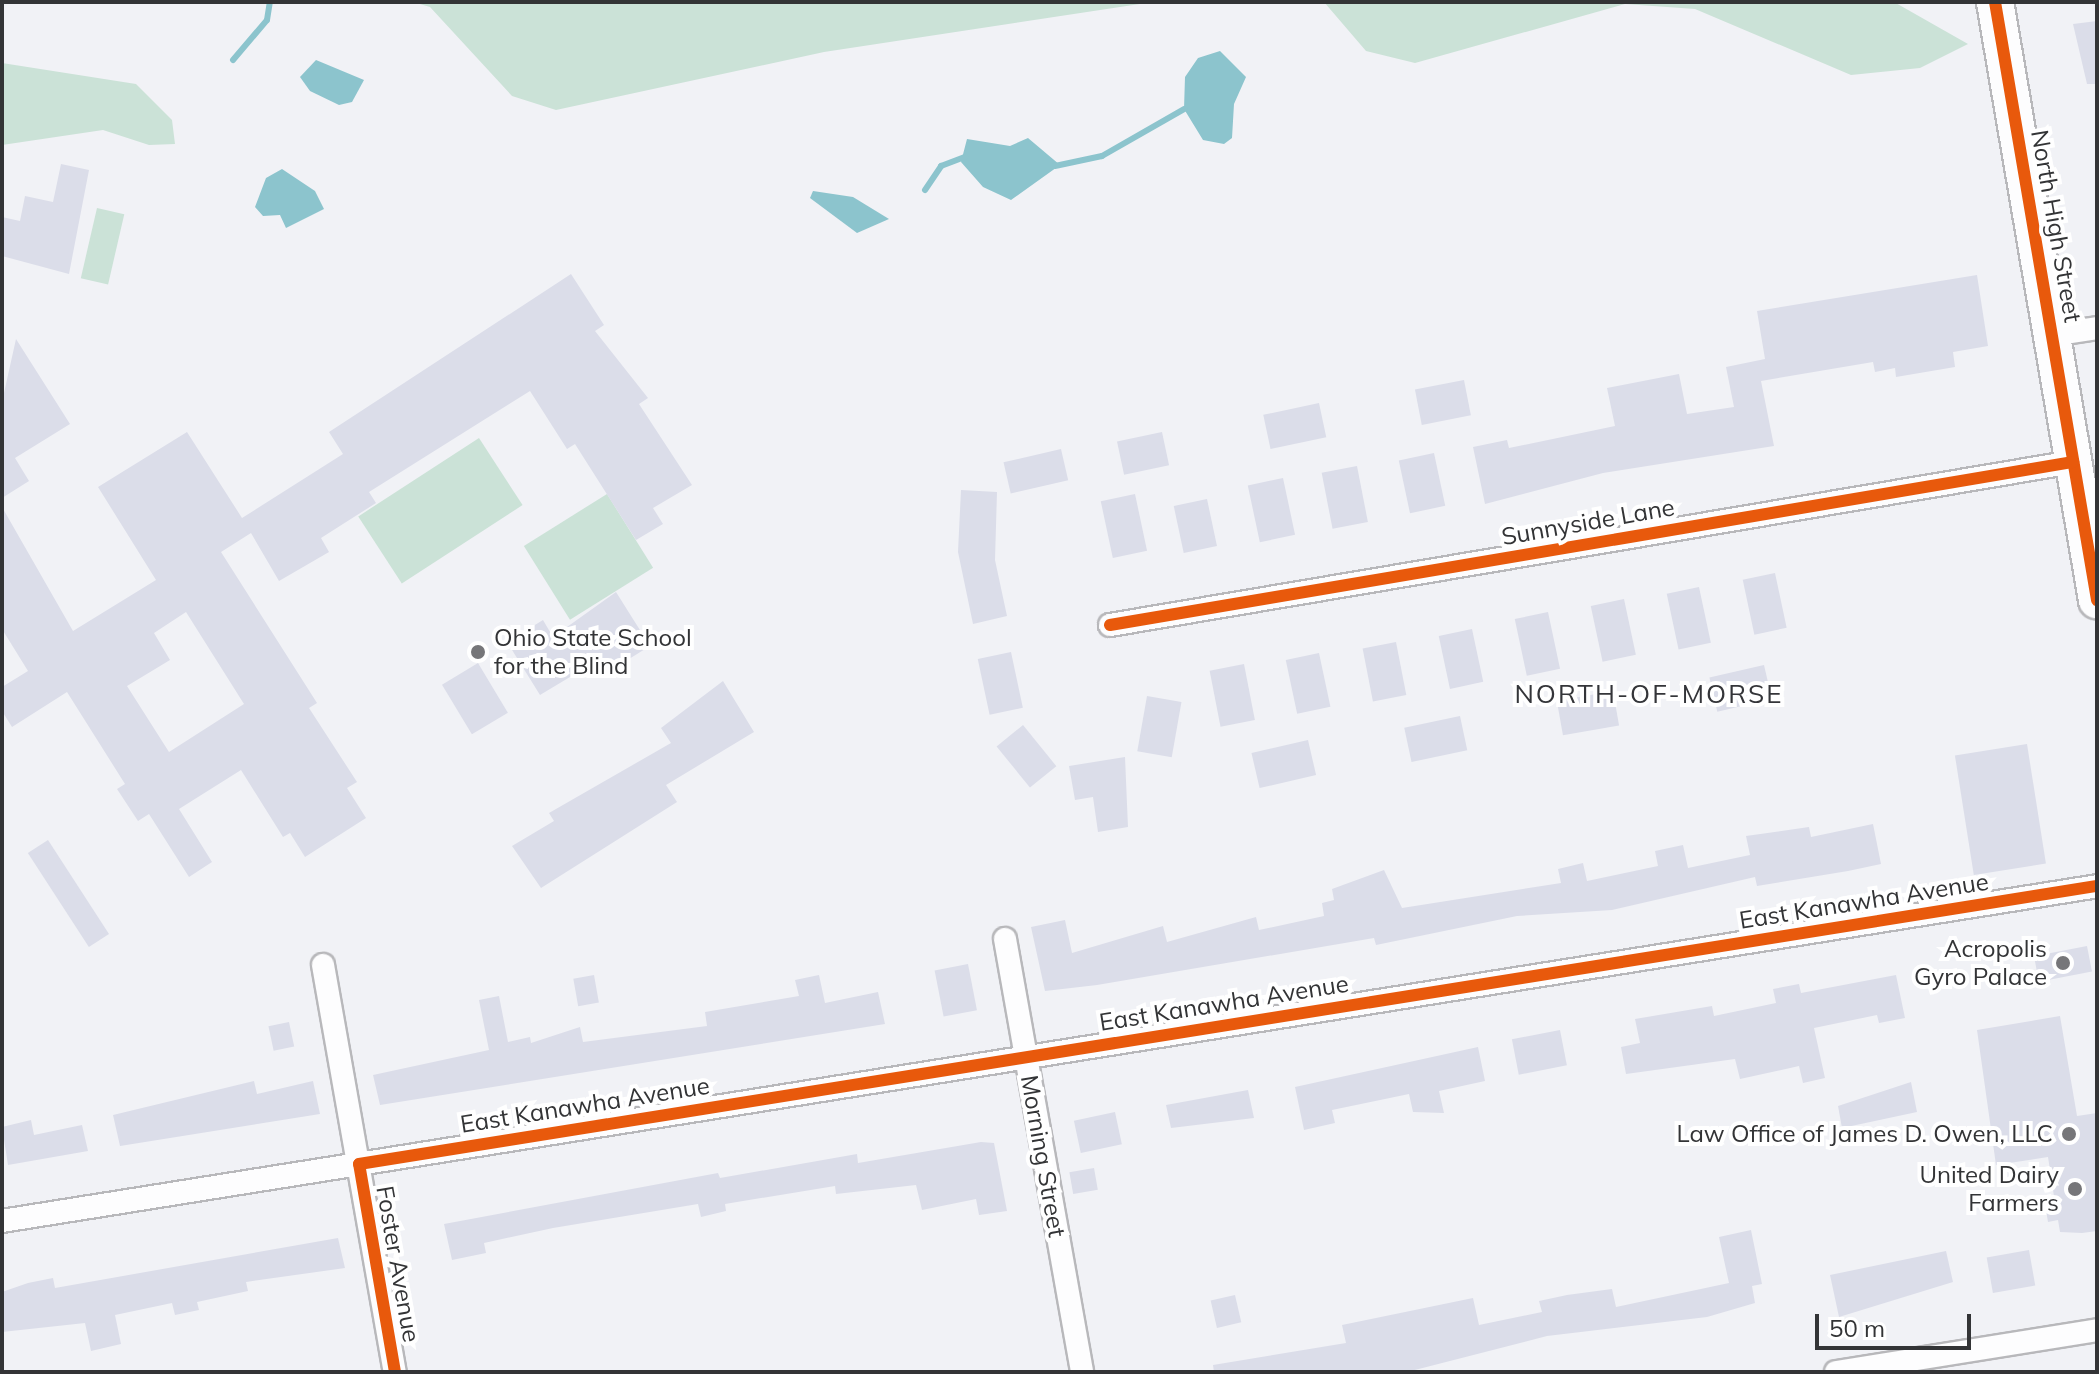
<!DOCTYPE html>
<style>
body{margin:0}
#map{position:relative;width:2099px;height:1374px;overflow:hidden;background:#f1f2f6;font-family:Mulish,sans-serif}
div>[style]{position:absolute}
.green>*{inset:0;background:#cbe2d7;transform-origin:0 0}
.water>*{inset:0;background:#8cc4cd}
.stream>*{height:6px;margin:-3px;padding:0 3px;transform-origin:3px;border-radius:3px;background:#8cc4cd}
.building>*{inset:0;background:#dbdde9;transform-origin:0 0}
.roads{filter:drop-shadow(2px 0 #b8b8bb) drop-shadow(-2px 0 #b8b8bb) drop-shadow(0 2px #b8b8bb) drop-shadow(0 -2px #b8b8bb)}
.street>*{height:22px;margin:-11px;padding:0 11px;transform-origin:11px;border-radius:11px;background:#fdfdfe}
.primary>*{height:36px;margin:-18px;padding:0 18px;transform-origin:18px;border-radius:18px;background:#fdfdfe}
.cycleway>*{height:12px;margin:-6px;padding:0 6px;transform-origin:6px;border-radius:6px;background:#e8590c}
.dots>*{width:22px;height:22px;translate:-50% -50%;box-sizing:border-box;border:4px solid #fff;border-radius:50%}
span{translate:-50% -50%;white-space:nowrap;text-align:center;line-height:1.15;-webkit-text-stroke:8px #fff;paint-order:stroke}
.street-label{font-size:24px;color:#333436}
.poi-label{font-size:24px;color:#333436}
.left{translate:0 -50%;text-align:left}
.right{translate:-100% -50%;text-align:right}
.neighbourhood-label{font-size:26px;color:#343539;letter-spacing:2px}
.frame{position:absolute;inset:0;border:4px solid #333436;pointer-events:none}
.scale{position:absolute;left:1815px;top:1314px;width:156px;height:36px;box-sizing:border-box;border:4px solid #333436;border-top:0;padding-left:10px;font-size:24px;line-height:28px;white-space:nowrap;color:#333436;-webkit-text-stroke:6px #fff;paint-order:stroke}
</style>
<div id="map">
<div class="green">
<div style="clip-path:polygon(413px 2px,1153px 2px,824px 52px,556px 110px,512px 96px,430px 7px)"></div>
<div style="clip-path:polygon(1324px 2px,1894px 2px,1968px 44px,1920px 68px,1851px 75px,1695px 9px,1625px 4px,1415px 63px,1366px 51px)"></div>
<div style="clip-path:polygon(2px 63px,136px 84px,172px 120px,175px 144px,149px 145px,103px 130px,2px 145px)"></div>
<div style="left:97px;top:208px;width:28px;height:72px;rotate:13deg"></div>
<div style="left:479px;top:438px;width:80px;height:144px;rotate:57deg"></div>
<div style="left:607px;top:494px;width:87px;height:98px;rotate:58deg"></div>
</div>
<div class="water">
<div style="clip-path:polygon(1220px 51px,1246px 77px,1234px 104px,1232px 138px,1224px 144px,1203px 140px,1184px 109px,1185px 77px,1198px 58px)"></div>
<div style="clip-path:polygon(316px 60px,364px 80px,352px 102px,339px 105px,310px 91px,300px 77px)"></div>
<div style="clip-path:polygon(1028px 138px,1060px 165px,1011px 200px,983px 187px,961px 162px,967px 139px,1010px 146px)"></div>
<div style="clip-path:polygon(282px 169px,315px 191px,324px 209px,286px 228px,280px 215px,263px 216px,255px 207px,266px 178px)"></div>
<div style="clip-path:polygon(813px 191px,853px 197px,889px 219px,857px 233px,810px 198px)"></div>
</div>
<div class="stream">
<div style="left:233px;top:60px;width:52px;rotate:-49.6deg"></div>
<div style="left:267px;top:20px;width:18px;rotate:-81deg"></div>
<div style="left:1055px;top:166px;width:48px;rotate:-12deg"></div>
<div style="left:1102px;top:156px;width:95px;rotate:-29.8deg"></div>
<div style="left:925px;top:190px;width:29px;rotate:-56deg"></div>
<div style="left:941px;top:166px;width:26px;rotate:-21deg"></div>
</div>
<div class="building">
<div style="clip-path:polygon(2097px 21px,2097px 84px,2087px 84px,2073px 24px)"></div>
<div style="clip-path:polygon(61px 164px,89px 170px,69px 274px,2px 256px,2px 217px,20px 221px,25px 196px,53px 202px)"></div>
<div style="clip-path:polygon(evenodd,571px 274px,604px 325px,595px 331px,648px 398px,639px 404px,692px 485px,653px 508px,663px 524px,636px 540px,575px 444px,567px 449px,530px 391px,369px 492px,376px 503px,321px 538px,329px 552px,279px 581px,251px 533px,221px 552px,317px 703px,309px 708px,357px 782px,347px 788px,366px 818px,305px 857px,290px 833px,283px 837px,241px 770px,179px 809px,212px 862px,189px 877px,149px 814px,138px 821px,117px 789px,125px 784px,67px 692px,12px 727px,2px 711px,2px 687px,28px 671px,2px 629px,2px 507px,73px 631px,156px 580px,98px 487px,187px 432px,242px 518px,343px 454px,329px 432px,571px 274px,186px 612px,244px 704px,169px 752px,127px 686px,170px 660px,154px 633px,186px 612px)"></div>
<div style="clip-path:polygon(1977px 275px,1988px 346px,1953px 352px,1955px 367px,1896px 377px,1895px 368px,1875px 372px,1873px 362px,1761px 381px,1774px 446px,1603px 473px,1485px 504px,1473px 447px,1507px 440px,1509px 448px,1615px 426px,1607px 388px,1679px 374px,1687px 414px,1734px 407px,1726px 367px,1765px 359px,1757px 311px)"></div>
<div style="clip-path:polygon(16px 339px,70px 424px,15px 458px,29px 481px,2px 498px,2px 402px)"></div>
<div style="left:1464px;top:380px;width:36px;height:50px;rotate:79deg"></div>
<div style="left:1319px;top:403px;width:35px;height:57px;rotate:78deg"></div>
<div style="left:1162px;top:432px;width:34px;height:46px;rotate:78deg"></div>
<div style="left:1061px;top:449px;width:32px;height:59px;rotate:77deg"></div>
<div style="left:1434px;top:453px;width:54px;height:36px;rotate:78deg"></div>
<div style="left:1357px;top:466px;width:57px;height:36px;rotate:79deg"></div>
<div style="left:1283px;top:478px;width:58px;height:36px;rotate:78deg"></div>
<div style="clip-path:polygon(961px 490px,997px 492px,995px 560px,1007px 616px,973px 624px,958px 552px)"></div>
<div style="left:1135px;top:494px;width:58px;height:35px;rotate:78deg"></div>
<div style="left:1207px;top:499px;width:48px;height:34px;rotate:78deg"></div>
<div style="left:1775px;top:573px;width:56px;height:33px;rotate:78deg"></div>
<div style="left:1699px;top:587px;width:57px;height:33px;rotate:78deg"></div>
<div style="clip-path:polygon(616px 592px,650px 646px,608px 672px,600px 659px,540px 695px,507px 642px,543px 620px,553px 637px)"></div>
<div style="left:1624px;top:599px;width:57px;height:34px;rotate:78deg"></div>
<div style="left:1548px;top:612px;width:58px;height:34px;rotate:78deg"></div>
<div style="left:1472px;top:629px;width:54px;height:34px;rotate:78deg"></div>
<div style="left:1396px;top:642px;width:54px;height:34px;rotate:79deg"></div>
<div style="left:1011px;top:652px;width:57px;height:34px;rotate:78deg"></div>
<div style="left:1319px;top:653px;width:55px;height:34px;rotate:78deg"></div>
<div style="left:478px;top:663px;width:58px;height:42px;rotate:59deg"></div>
<div style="left:1244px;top:664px;width:57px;height:35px;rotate:79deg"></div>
<div style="left:1764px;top:665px;width:35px;height:56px;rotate:77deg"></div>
<div style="clip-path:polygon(723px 681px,754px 732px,666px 785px,677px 802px,541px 888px,512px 846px,554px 821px,549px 813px,671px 743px,661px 728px)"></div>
<div style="left:1613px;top:691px;width:35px;height:57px;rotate:80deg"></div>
<div style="left:1147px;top:696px;width:35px;height:56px;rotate:10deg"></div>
<div style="left:1460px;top:716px;width:35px;height:57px;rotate:78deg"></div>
<div style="left:1023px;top:725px;width:53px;height:34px;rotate:51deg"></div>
<div style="left:1308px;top:740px;width:36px;height:58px;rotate:77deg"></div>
<div style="left:2027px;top:744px;width:121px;height:73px;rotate:81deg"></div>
<div style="clip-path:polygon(1125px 757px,1128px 827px,1098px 832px,1093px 797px,1075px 800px,1069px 766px)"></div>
<div style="clip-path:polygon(1873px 824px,1881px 864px,1848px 871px,1757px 886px,1755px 877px,1612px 910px,1517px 916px,1376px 945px,1374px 938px,1097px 985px,1045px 991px,1031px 927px,1065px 920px,1072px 953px,1163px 926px,1167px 942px,1256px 917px,1259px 930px,1324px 916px,1322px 903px,1334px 900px,1332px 889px,1384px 870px,1402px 908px,1561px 883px,1558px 869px,1583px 863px,1587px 881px,1658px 866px,1655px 851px,1683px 845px,1688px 868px,1750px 855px,1746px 836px,1809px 827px,1811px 837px)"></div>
<div style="left:48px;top:840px;width:112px;height:24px;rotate:57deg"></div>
<div style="left:2087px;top:946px;width:26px;height:54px;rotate:79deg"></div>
<div style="left:968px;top:964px;width:47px;height:34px;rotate:79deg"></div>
<div style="left:594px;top:975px;width:28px;height:21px;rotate:80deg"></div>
<div style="clip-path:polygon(819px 975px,825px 1003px,878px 992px,885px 1024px,380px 1105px,373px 1075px,489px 1050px,479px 1000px,499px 996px,508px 1042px,530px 1037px,531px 1043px,580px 1027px,583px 1042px,707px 1026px,705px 1012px,799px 996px,795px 980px)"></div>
<div style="clip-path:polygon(1896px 975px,1905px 1018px,1879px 1023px,1877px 1015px,1814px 1028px,1825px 1078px,1803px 1083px,1799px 1066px,1740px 1079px,1735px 1059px,1626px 1074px,1621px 1047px,1640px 1043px,1635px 1019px,1712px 1006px,1714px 1016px,1776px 1003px,1773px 989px,1799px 984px,1801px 993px)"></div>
<div style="clip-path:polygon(2060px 1016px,2077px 1116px,2097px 1113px,2097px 1231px,2082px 1233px,2060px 1232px,2058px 1220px,2048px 1222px,2045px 1204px,2055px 1203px,2048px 1157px,1996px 1165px,1977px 1030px)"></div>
<div style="left:289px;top:1022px;width:25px;height:21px;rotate:78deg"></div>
<div style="left:1560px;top:1030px;width:36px;height:49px;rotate:79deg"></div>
<div style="clip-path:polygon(1478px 1047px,1485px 1081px,1439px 1091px,1444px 1113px,1413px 1112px,1409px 1094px,1332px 1110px,1335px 1123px,1304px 1130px,1295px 1087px)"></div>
<div style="clip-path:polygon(254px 1081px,257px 1094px,313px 1081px,320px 1114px,120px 1146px,113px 1115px)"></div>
<div style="clip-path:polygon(1911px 1082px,1917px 1112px,1842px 1128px,1838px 1106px)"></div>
<div style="clip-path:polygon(1248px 1090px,1254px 1118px,1171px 1128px,1166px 1105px)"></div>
<div style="left:1115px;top:1112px;width:33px;height:42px;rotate:78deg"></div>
<div style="clip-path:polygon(31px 1120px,34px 1135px,82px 1125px,88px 1151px,8px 1165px,2px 1127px)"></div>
<div style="clip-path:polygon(981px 1142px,994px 1143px,1007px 1211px,979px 1215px,976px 1199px,922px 1210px,916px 1185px,836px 1194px,835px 1186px,725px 1204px,726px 1211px,701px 1217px,698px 1204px,553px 1228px,484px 1243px,486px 1253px,452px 1260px,444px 1224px,718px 1173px,720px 1178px,857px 1154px,858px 1163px)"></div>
<div style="left:1094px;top:1168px;width:22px;height:25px;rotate:80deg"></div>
<div style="clip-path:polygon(1751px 1230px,1762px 1284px,1752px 1286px,1755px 1303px,1707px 1317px,1547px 1336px,1407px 1372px,1214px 1372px,1213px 1365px,1346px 1343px,1342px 1325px,1473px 1298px,1479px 1325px,1542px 1312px,1539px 1301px,1567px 1295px,1612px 1289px,1616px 1307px,1729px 1283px,1719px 1237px)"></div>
<div style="clip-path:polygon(338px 1238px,345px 1268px,246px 1282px,248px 1291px,197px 1302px,199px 1310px,175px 1315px,172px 1303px,115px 1315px,121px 1344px,91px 1351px,85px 1323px,2px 1332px,2px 1292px,28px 1283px,53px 1278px,55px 1288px)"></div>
<div style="left:2029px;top:1250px;width:36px;height:43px;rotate:80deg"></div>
<div style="clip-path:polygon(1946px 1251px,1953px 1282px,1839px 1317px,1830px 1275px)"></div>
<div style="left:1235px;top:1295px;width:28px;height:25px;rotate:77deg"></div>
</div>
<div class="roads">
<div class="street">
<div style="left:2052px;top:335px;width:46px;rotate:-8.8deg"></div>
<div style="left:1110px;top:625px;width:977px;rotate:-9.61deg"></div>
<div style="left:1005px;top:939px;width:440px;rotate:79.9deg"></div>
<div style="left:323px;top:965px;width:413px;rotate:80deg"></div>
<div style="left:2px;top:1221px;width:2122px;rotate:-9.08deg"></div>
<div style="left:1836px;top:1372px;width:264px;rotate:-9.1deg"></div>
</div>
<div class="primary">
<div style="left:1995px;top:2px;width:607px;rotate:80.32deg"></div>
</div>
</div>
<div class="cycleway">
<div style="left:1995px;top:2px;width:607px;rotate:80.32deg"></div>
<div style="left:1110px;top:625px;width:977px;rotate:-9.61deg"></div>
<div style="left:395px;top:1372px;width:211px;rotate:-99.8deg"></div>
<div style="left:359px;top:1164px;width:1760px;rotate:-9.09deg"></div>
</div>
<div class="dots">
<div style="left:478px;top:652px;background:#767679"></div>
<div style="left:2063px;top:963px;background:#767679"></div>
<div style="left:2069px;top:1134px;background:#767679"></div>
<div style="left:2075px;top:1189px;background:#767679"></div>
</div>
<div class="street-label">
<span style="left:2056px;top:226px;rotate:80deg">North High Street</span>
<span style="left:1588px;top:522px;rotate:-10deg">Sunnyside Lane</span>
<span style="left:1864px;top:901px;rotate:-9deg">East Kanawha Avenue</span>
<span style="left:1224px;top:1003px;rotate:-9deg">East Kanawha Avenue</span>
<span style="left:585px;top:1105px;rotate:-9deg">East Kanawha Avenue</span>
<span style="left:1043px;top:1156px;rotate:80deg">Morning Street</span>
<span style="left:398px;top:1264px;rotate:80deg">Foster Avenue</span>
</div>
<div class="poi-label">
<span class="left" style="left:494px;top:652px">Ohio State School<br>for the Blind</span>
<span class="right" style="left:2047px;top:963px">Acropolis<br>Gyro Palace</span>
<span class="right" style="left:2053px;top:1134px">Law Office of James D. Owen, LLC</span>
<span class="right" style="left:2059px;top:1189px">United Dairy<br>Farmers</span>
</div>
<div class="neighbourhood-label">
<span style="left:1649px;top:694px">NORTH-OF-MORSE</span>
</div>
<div class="frame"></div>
<div class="scale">50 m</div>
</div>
